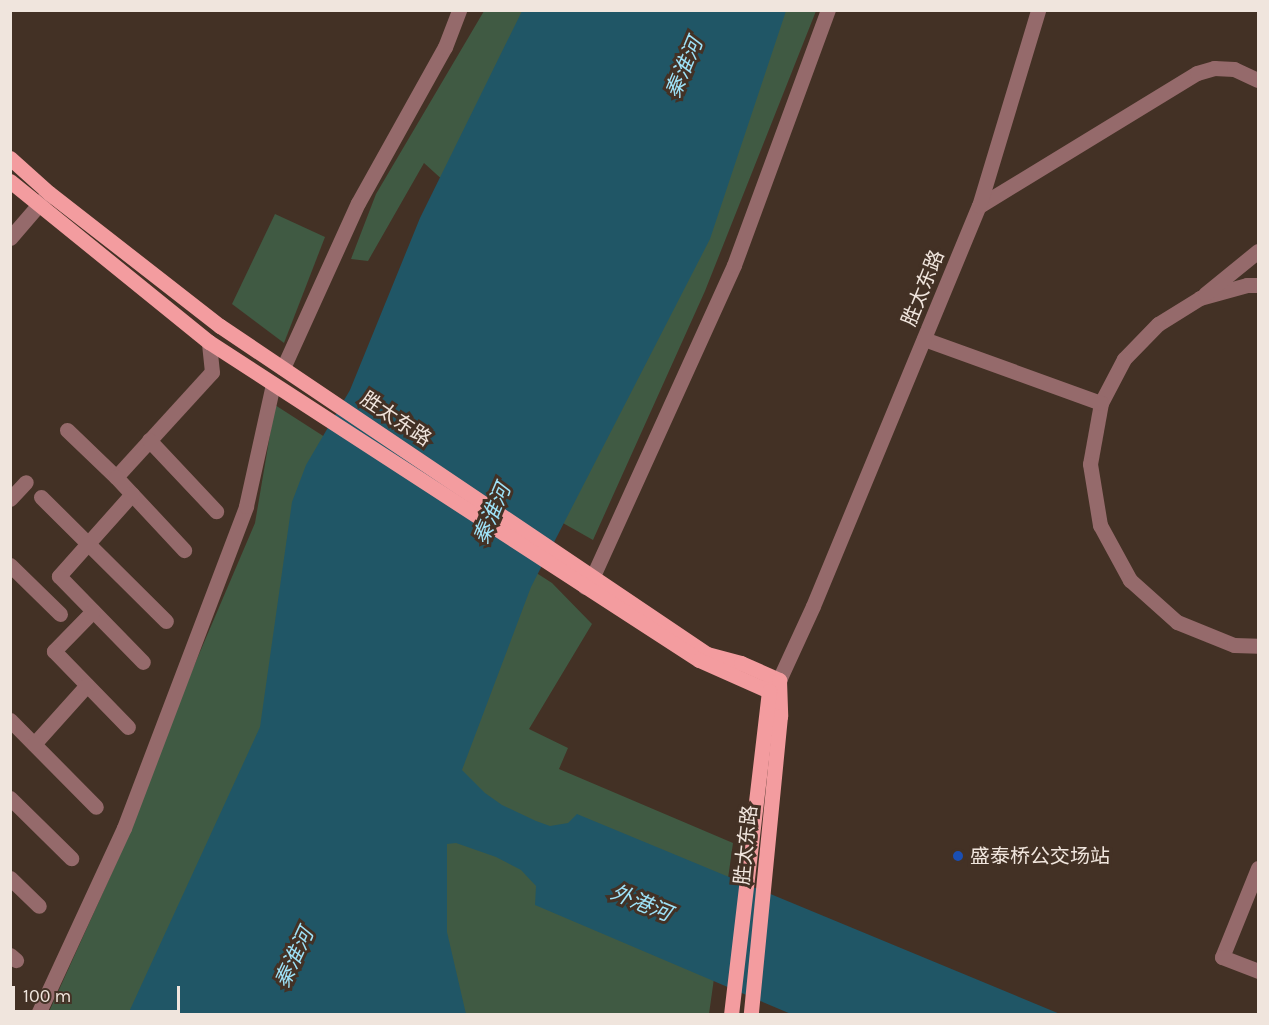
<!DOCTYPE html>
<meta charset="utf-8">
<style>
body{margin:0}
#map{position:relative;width:1269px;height:1025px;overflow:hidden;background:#433125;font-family:Karla,"Noto Sans SC",sans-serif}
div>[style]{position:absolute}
.green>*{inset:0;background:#405a43}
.water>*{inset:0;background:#205666}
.minor>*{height:15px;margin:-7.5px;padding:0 7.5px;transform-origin:7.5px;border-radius:7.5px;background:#956a6b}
.major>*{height:15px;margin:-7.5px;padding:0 7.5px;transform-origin:7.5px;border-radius:7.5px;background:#f39c9f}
.dots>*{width:16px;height:16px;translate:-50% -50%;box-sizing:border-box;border:3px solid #433125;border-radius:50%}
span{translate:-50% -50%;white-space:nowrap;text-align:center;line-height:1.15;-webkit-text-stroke:6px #433125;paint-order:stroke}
.street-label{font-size:20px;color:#f0e5dd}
.poi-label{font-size:20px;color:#f0e5dd}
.left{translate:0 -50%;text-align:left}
.water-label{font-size:21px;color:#9ee2f8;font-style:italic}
.frame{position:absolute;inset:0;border:12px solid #f0e5dd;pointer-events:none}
.scale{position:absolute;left:12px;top:986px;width:168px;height:27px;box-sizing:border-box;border:3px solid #f0e5dd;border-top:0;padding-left:8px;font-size:18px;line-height:21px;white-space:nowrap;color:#f0e5dd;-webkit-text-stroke:4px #433125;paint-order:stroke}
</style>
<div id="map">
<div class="green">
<div style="clip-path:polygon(484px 11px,816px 11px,705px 291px,593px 540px,554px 518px,631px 351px,424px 163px,368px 261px,351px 259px,376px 194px)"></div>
<div style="clip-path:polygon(275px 214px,325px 237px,284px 343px,232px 304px)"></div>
<div style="clip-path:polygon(275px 405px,552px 583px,592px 624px,529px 729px,568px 748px,559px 769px,733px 843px,709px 1014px,48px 1014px,119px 857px,182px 694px,255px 523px)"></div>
</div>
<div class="water">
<div style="clip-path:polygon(522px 11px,786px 11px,710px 239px,531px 587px,462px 770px,485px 793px,502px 805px,536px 821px,550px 826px,568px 823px,577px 814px,1060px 1014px,791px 1014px,535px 905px,536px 886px,521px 870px,496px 857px,456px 843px,447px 844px,447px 932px,466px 1014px,128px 1014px,260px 727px,292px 502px,306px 465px,350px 390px,420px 218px)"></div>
</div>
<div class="minor">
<div style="left:979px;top:206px;width:255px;rotate:-31.4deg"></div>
<div style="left:1197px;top:73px;width:18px;rotate:-16deg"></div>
<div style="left:1214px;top:68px;width:20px;rotate:3deg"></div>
<div style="left:1234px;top:69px;width:26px;rotate:25deg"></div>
<div style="left:10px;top:238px;width:57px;rotate:-49.3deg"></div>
<div style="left:1258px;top:285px;width:11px;rotate:180deg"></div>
<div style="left:1247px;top:285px;width:49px;rotate:164.5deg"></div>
<div style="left:1200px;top:298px;width:49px;rotate:148.2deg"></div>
<div style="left:1158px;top:324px;width:49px;rotate:134.2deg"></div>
<div style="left:1124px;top:359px;width:50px;rotate:117.6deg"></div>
<div style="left:1101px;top:403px;width:62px;rotate:100.2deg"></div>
<div style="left:1090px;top:464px;width:62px;rotate:80.7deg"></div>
<div style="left:1100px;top:525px;width:63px;rotate:61.4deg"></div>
<div style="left:1130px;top:580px;width:63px;rotate:41.8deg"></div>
<div style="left:1177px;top:622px;width:61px;rotate:22deg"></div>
<div style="left:1234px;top:645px;width:24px;rotate:2deg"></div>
<div style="left:1205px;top:294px;width:68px;rotate:-39.1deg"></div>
<div style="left:924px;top:339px;width:188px;rotate:19.9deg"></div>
<div style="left:283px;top:368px;width:181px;rotate:-65.6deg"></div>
<div style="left:358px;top:203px;width:179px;rotate:-60.9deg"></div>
<div style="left:445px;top:47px;width:40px;rotate:-69deg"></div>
<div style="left:67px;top:430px;width:68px;rotate:43.8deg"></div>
<div style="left:116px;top:477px;width:142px;rotate:-47.6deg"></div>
<div style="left:212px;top:372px;width:30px;rotate:-96deg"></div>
<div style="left:149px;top:440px;width:98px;rotate:46.7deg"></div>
<div style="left:116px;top:477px;width:100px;rotate:47deg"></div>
<div style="left:132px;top:494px;width:110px;rotate:131.7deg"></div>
<div style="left:59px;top:576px;width:120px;rotate:45.7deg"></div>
<div style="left:41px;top:497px;width:176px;rotate:44.8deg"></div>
<div style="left:10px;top:499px;width:23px;rotate:-47deg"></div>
<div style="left:10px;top:565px;width:70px;rotate:44.4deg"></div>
<div style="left:585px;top:587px;width:14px;rotate:-54deg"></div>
<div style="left:593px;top:576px;width:341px;rotate:-65.6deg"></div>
<div style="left:734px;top:265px;width:272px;rotate:-69.8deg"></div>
<div style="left:93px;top:611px;width:56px;rotate:134.3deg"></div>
<div style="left:54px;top:651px;width:106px;rotate:45.8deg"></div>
<div style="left:771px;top:689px;width:12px;rotate:-48deg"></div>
<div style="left:779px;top:680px;width:81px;rotate:-65.3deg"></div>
<div style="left:813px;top:606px;width:433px;rotate:-67.5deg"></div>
<div style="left:979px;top:206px;width:205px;rotate:-73.2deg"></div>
<div style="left:10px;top:720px;width:122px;rotate:45.3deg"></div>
<div style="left:34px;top:744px;width:79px;rotate:-48.1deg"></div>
<div style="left:10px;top:798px;width:86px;rotate:44.5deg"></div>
<div style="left:1258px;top:868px;width:96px;rotate:112deg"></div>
<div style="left:1222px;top:957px;width:39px;rotate:21deg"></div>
<div style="left:10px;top:878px;width:40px;rotate:44deg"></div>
<div style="left:10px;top:955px;width:8px;rotate:40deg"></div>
<div style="left:38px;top:1014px;width:205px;rotate:-65.2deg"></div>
<div style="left:124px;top:828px;width:344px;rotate:-69.2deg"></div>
<div style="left:246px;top:506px;width:125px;rotate:-77.5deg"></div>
</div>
<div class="major">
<div style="left:10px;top:158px;width:52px;rotate:41.9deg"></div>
<div style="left:49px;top:193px;width:217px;rotate:37.9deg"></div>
<div style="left:220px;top:326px;width:587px;rotate:33.96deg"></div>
<div style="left:707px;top:654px;width:35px;rotate:15deg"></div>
<div style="left:741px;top:663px;width:42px;rotate:24.1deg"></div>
<div style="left:779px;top:680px;width:36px;rotate:88deg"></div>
<div style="left:780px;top:716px;width:299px;rotate:95.6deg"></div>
<div style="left:10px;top:181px;width:256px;rotate:39deg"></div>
<div style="left:209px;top:342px;width:584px;rotate:32.98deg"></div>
<div style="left:699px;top:660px;width:77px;rotate:23.9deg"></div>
<div style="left:769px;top:691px;width:325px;rotate:96.7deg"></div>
</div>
<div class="dots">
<div style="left:958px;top:856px;background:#1a4fb4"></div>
</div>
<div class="street-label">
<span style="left:923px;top:288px;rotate:-68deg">胜太东路</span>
<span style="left:396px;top:419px;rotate:34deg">胜太东路</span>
<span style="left:746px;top:845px;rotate:-84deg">胜太东路</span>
</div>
<div class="poi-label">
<span class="left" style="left:970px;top:856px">盛泰桥公交场站</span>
</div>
<div class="water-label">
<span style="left:684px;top:68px;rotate:-67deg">秦淮河</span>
<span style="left:492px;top:514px;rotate:-67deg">秦淮河</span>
<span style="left:641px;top:903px;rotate:22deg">外港河</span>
<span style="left:294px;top:958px;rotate:-65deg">秦淮河</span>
</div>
<div class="frame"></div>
<div class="scale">100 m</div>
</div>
